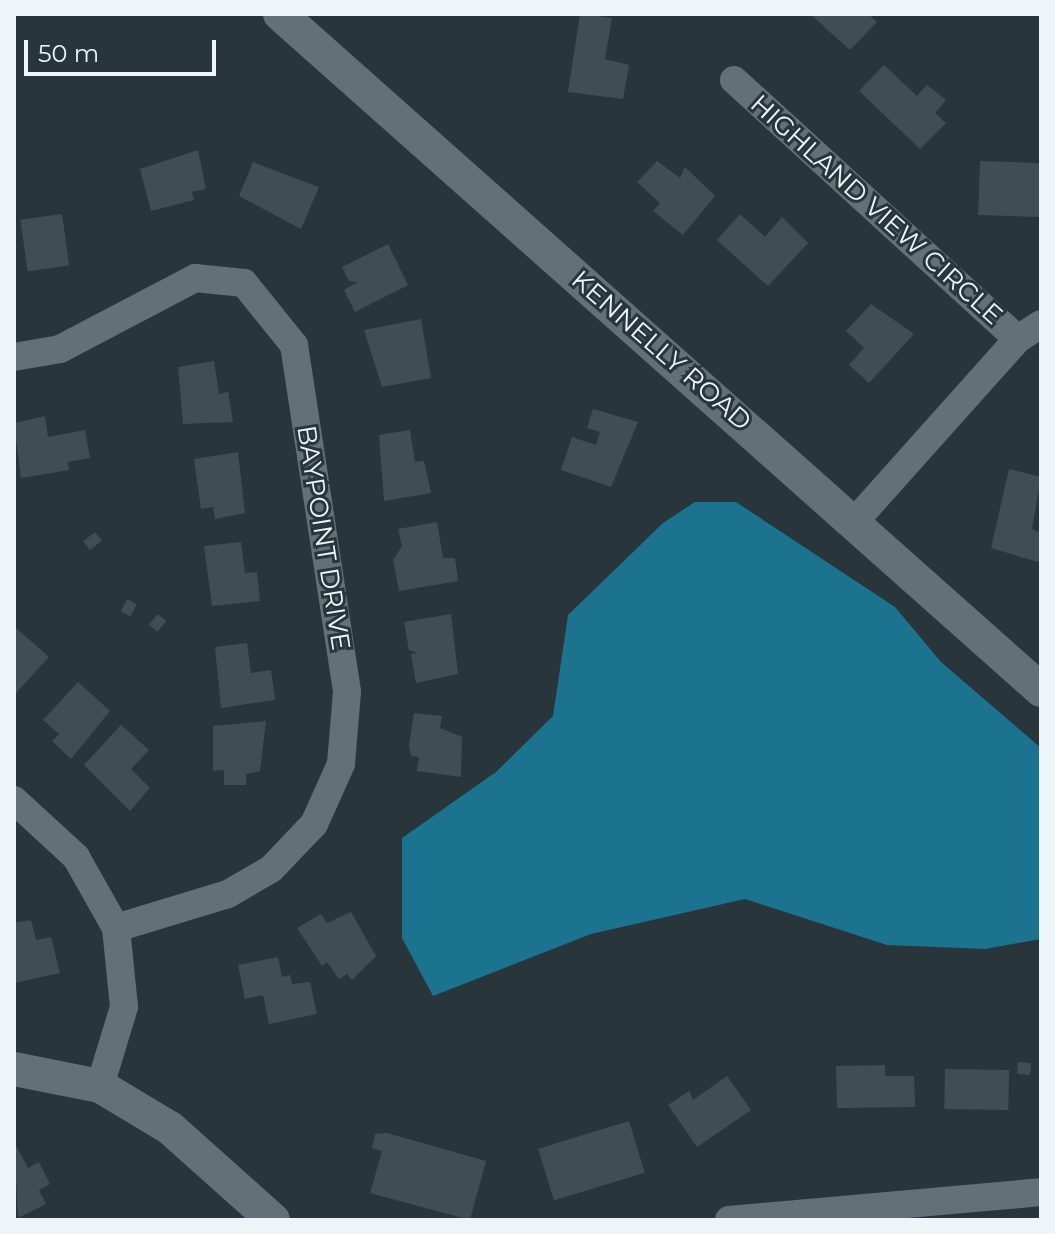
<!DOCTYPE html>
<style>
body{margin:0}
#map{position:relative;width:1055px;height:1234px;overflow:hidden;background:#28353a;font-family:Montserrat,sans-serif}
div>[style]{position:absolute}
.water>*{inset:0;background:#1b738f}
.building>*{inset:0;background:#404e53;transform-origin:0 0}
.minor>*{height:28px;margin:-14px;padding:0 14px;transform-origin:14px;border-radius:14px;background:#627077}
.tertiary>*{height:34px;margin:-17px;padding:0 17px;transform-origin:17px;border-radius:17px;background:#627077}
span{translate:-50% -50%;white-space:nowrap;text-align:center;line-height:1.15;-webkit-text-stroke:6px #28353a;paint-order:stroke}
.street-label{font-size:26px;color:#edf5f9}
.frame{position:absolute;inset:0;border:16px solid #edf5f9;pointer-events:none}
.scale{position:absolute;left:24px;top:40px;width:192px;height:36px;box-sizing:border-box;border:4px solid #edf5f9;border-top:0;padding-left:10px;font-size:24px;line-height:28px;white-space:nowrap;color:#edf5f9;-webkit-text-stroke:6px #28353a;paint-order:stroke}
</style>
<div id="map">
<div class="water">
<div style="clip-path:polygon(695px 502px,736px 502px,895px 607px,941px 662px,1041px 748px,1041px 939px,985px 949px,887px 945px,745px 899px,591px 934px,433px 996px,402px 938px,402px 838px,496px 772px,553px 716px,568px 615px,663px 523px)"></div>
</div>
<div class="building">
<div style="clip-path:polygon(580px 14px,612px 18px,605px 59px,629px 65px,623px 99px,568px 92px)"></div>
<div style="clip-path:polygon(810px 14px,868px 14px,877px 22px,850px 50px)"></div>
<div style="clip-path:polygon(884px 65px,917px 96px,927px 85px,946px 100px,935px 113px,946px 123px,920px 149px,859px 91px)"></div>
<div style="clip-path:polygon(198px 150px,206px 189px,192px 192px,194px 200px,151px 211px,140px 169px)"></div>
<div style="clip-path:polygon(657px 161px,680px 178px,685px 167px,715px 196px,683px 235px,653px 211px,660px 203px,637px 182px)"></div>
<div style="left:980px;top:161px;width:61px;height:54px;rotate:2deg"></div>
<div style="clip-path:polygon(253px 162px,319px 187px,301px 229px,239px 196px)"></div>
<div style="left:62px;top:214px;width:52px;height:42px;rotate:82deg"></div>
<div style="clip-path:polygon(740px 214px,765px 237px,782px 217px,808px 243px,768px 286px,717px 240px)"></div>
<div style="clip-path:polygon(388px 244px,408px 285px,355px 312px,344px 290px,358px 282px,349px 281px,342px 267px)"></div>
<div style="clip-path:polygon(871px 304px,914px 334px,869px 383px,849px 365px,864px 348px,846px 331px)"></div>
<div style="clip-path:polygon(421px 319px,431px 378px,382px 387px,364px 330px)"></div>
<div style="clip-path:polygon(214px 361px,219px 394px,228px 392px,233px 422px,183px 424px,178px 367px)"></div>
<div style="clip-path:polygon(593px 409px,638px 422px,611px 487px,561px 470px,572px 437px,596px 445px,600px 432px,587px 428px)"></div>
<div style="clip-path:polygon(45px 416px,48px 437px,85px 430px,90px 458px,68px 462px,69px 470px,21px 478px,14px 423px)"></div>
<div style="clip-path:polygon(410px 430px,415px 462px,424px 461px,431px 493px,384px 501px,379px 435px)"></div>
<div style="clip-path:polygon(238px 452px,245px 513px,215px 519px,213px 507px,201px 509px,194px 459px)"></div>
<div style="clip-path:polygon(1009px 469px,1041px 477px,1032px 529px,1041px 533px,1041px 563px,991px 548px)"></div>
<div style="clip-path:polygon(437px 522px,443px 558px,455px 558px,458px 581px,399px 591px,393px 560px,402px 546px,398px 529px)"></div>
<div style="left:95px;top:532px;width:11px;height:15px;rotate:52deg"></div>
<div style="clip-path:polygon(241px 542px,245px 573px,257px 572px,260px 601px,212px 606px,204px 546px)"></div>
<div style="left:127px;top:599px;width:11px;height:14px;rotate:27deg"></div>
<div style="left:158px;top:614px;width:11px;height:14px;rotate:41deg"></div>
<div style="clip-path:polygon(451px 614px,458px 674px,416px 683px,411px 654px,418px 653px,409px 650px,404px 622px)"></div>
<div style="clip-path:polygon(14px 626px,49px 657px,16px 693px,14px 690px)"></div>
<div style="clip-path:polygon(247px 643px,251px 673px,271px 670px,275px 700px,221px 708px,215px 647px)"></div>
<div style="clip-path:polygon(78px 682px,110px 711px,71px 759px,52px 741px,59px 734px,43px 720px)"></div>
<div style="clip-path:polygon(414px 713px,442px 716px,440px 728px,462px 737px,461px 777px,417px 771px,419px 757px,411px 756px,409px 745px)"></div>
<div style="clip-path:polygon(266px 721px,260px 771px,246px 774px,246px 785px,224px 785px,224px 770px,213px 771px,213px 726px)"></div>
<div style="clip-path:polygon(121px 725px,149px 750px,131px 769px,150px 788px,130px 811px,84px 765px)"></div>
<div style="clip-path:polygon(351px 912px,376px 956px,352px 980px,347px 974px,339px 979px,327px 962px,322px 966px,297px 928px,321px 914px,327px 923px)"></div>
<div style="clip-path:polygon(31px 920px,36px 940px,51px 937px,60px 973px,14px 983px,14px 923px)"></div>
<div style="clip-path:polygon(278px 957px,282px 977px,290px 975px,292px 984px,310px 982px,317px 1014px,269px 1024px,263px 995px,245px 999px,238px 965px)"></div>
<div style="left:1018px;top:1062px;width:13px;height:12px;rotate:4deg"></div>
<div style="clip-path:polygon(885px 1065px,885px 1076px,914px 1076px,915px 1107px,837px 1108px,836px 1066px)"></div>
<div style="left:945px;top:1069px;width:64px;height:40px;rotate:1deg"></div>
<div style="clip-path:polygon(727px 1076px,751px 1110px,697px 1147px,668px 1105px,689px 1091px,693px 1100px)"></div>
<div style="left:629px;top:1121px;width:54px;height:95px;rotate:73deg"></div>
<div style="clip-path:polygon(387px 1133px,486px 1161px,470px 1220px,370px 1193px,382px 1151px,372px 1148px,375px 1134px)"></div>
<div style="clip-path:polygon(14px 1142px,28px 1168px,39px 1162px,50px 1184px,39px 1190px,46px 1204px,18px 1218px)"></div>
</div>
<div class="minor">
<div style="left:734px;top:80px;width:384px;rotate:42.4deg"></div>
<div style="left:14px;top:357px;width:47px;rotate:-9.9deg"></div>
<div style="left:60px;top:349px;width:153px;rotate:-27.7deg"></div>
<div style="left:195px;top:278px;width:49px;rotate:5.8deg"></div>
<div style="left:244px;top:283px;width:80px;rotate:51.1deg"></div>
<div style="left:294px;top:345px;width:351px;rotate:81.3deg"></div>
<div style="left:347px;top:692px;width:72px;rotate:94.8deg"></div>
<div style="left:341px;top:764px;width:66px;rotate:114.2deg"></div>
<div style="left:314px;top:824px;width:62px;rotate:133.7deg"></div>
<div style="left:271px;top:869px;width:50px;rotate:149.8deg"></div>
<div style="left:228px;top:894px;width:117px;rotate:163.1deg"></div>
<div style="left:855px;top:521px;width:244px;rotate:-48.2deg"></div>
<div style="left:1018px;top:339px;width:27px;rotate:-33deg"></div>
<div style="left:14px;top:800px;width:84px;rotate:42.6deg"></div>
<div style="left:76px;top:857px;width:81px;rotate:60.6deg"></div>
<div style="left:116px;top:928px;width:79px;rotate:84.2deg"></div>
<div style="left:124px;top:1007px;width:83px;rotate:106.9deg"></div>
<div style="left:729px;top:1220px;width:313px;rotate:-5.1deg"></div>
</div>
<div class="tertiary">
<div style="left:280px;top:14px;width:1018px;rotate:41.61deg"></div>
<div style="left:14px;top:1069px;width:88px;rotate:11.2deg"></div>
<div style="left:100px;top:1086px;width:82px;rotate:31deg"></div>
<div style="left:170px;top:1128px;width:138px;rotate:41.8deg"></div>
</div>
<div class="street-label">
<span style="left:876px;top:210px;rotate:42deg">HIGHLAND VIEW CIRCLE</span>
<span style="left:661px;top:351px;rotate:41deg">KENNELLY ROAD</span>
<span style="left:323px;top:538px;rotate:81deg">BAYPOINT DRIVE</span>
</div>
<div class="frame"></div>
<div class="scale">50 m</div>
</div>
